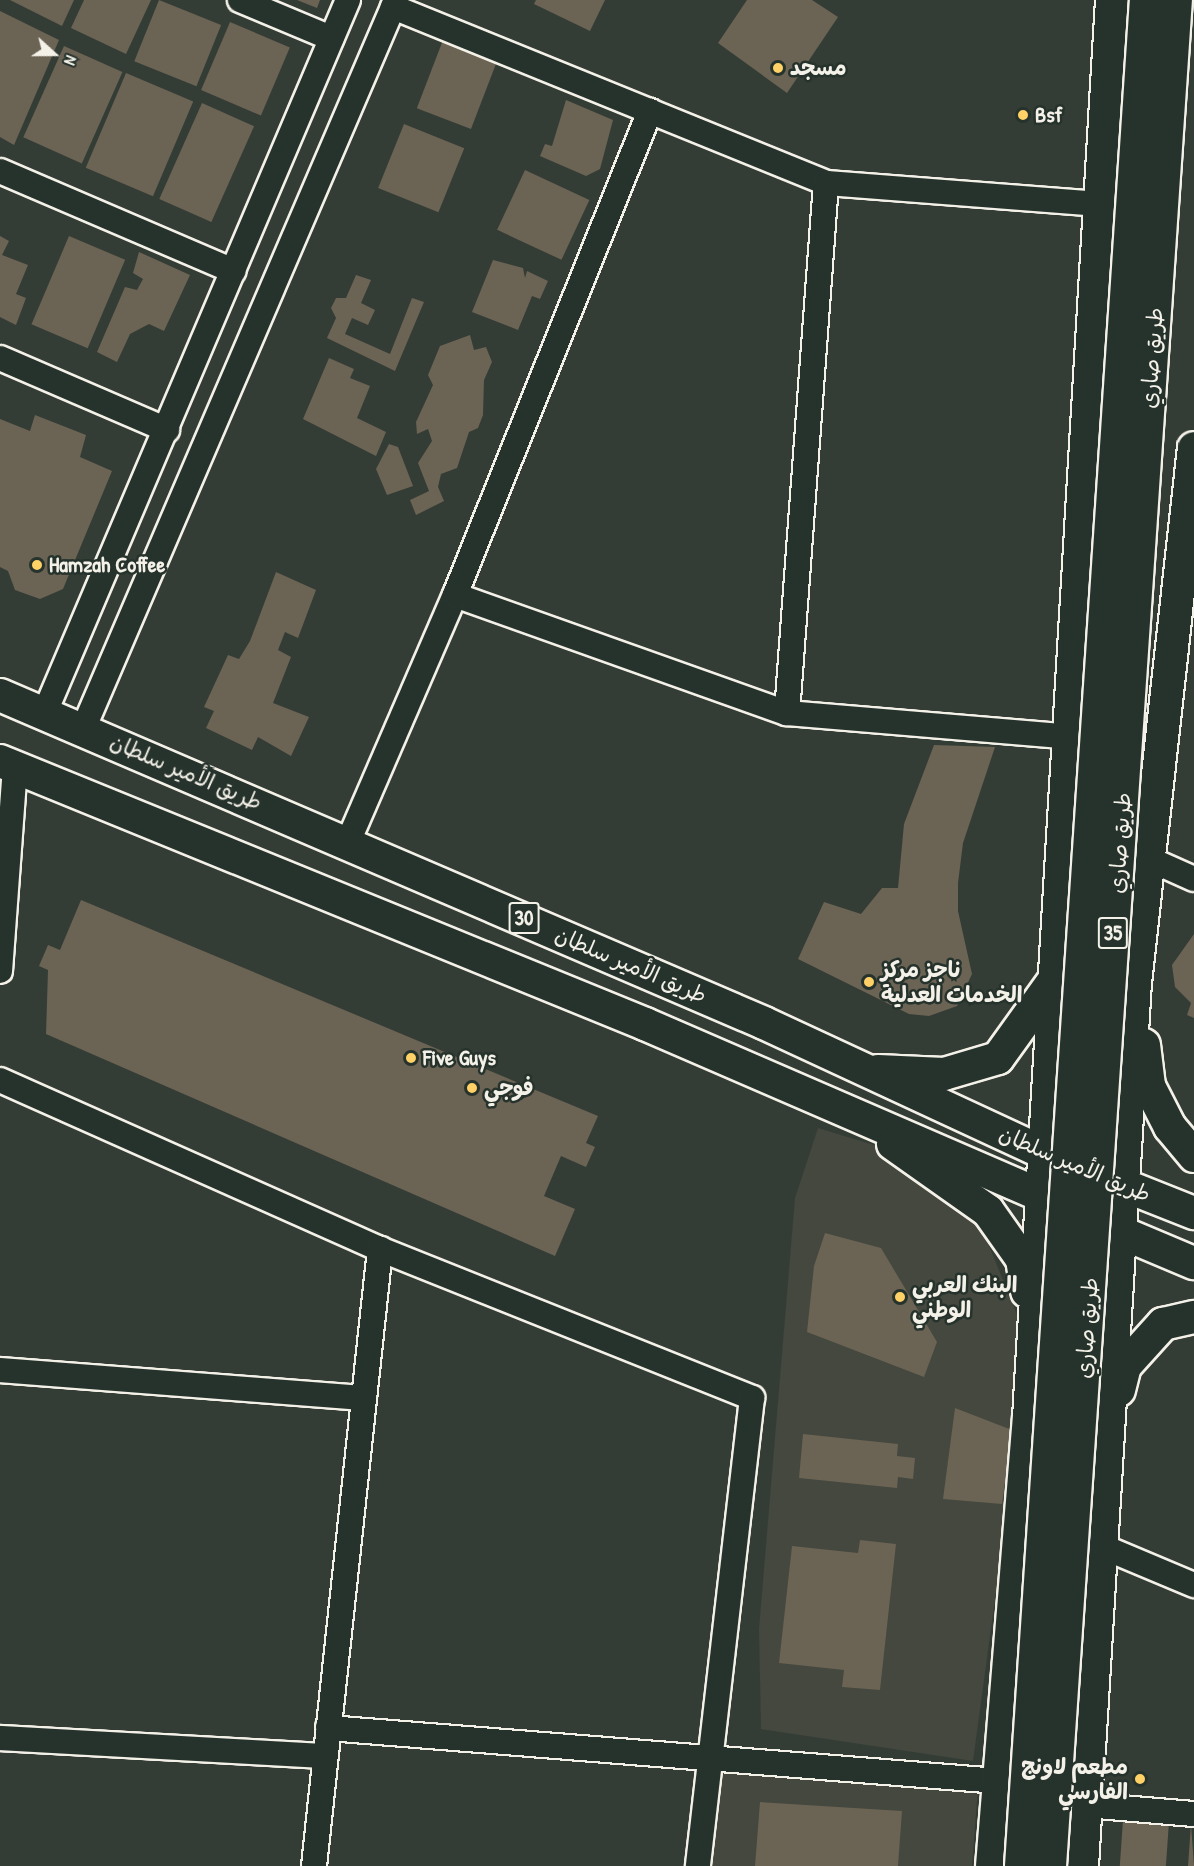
<!DOCTYPE html>
<meta charset="utf-8">
<style>
body{margin:0}
#map{position:relative;width:1194px;height:1866px;overflow:hidden;background:#343d35;font-family:"Patrick Hand","Playpen Sans Arabic",sans-serif}
div>[style]{position:absolute}
.built>*{inset:0;background:#44483e}
.building>*{inset:0;background:#6b6354;transform-origin:0 0}
.roads{filter:drop-shadow(2px 0 #f4f1e8) drop-shadow(-2px 0 #f4f1e8) drop-shadow(0 2px #f4f1e8) drop-shadow(0 -2px #f4f1e8)}
.minor>*{height:24px;margin:-12px;padding:0 12px;transform-origin:12px;border-radius:12px;background:#26332d}
.major>*{height:32px;margin:-16px;padding:0 16px;transform-origin:16px;border-radius:16px;background:#26332d}
.bridges{filter:drop-shadow(2px 0 #f4f1e8) drop-shadow(-2px 0 #f4f1e8) drop-shadow(0 2px #f4f1e8) drop-shadow(0 -2px #f4f1e8)}
.major-bridge>*{height:32px;margin:-16px;padding:0 16px;transform-origin:16px;border-radius:16px;background:#26332d}
.dots>*{width:16px;height:16px;translate:-50% -50%;box-sizing:border-box;border:3px solid #26332d;border-radius:50%}
span{translate:-50% -50%;white-space:nowrap;text-align:center;line-height:1.15;-webkit-text-stroke:5px #26332d;paint-order:stroke}
.shield-label span{padding:2px 4px;background:#26332d;border:2px solid;border-radius:4px;-webkit-text-stroke-width:0}
.shield-label{font-size:21px;color:#f4f1e8;font-weight:700}
.poi-label{font-size:22px;color:#f4f1e8;font-weight:700}
.left{translate:0 -50%;text-align:left}
.right{translate:-100% -50%;text-align:right}
.street-label{font-size:22px;color:#f4f1e8}
.north{position:absolute;left:24px;top:24px;width:60px;height:60px;-webkit-text-stroke:4px #26332d;paint-order:stroke;rotate:111deg;font-size:16px;font-weight:700;line-height:24px;text-align:center;color:#f4f1e8}
.north::after{content:'';display:block;margin:auto;width:21px;height:27px;background:#f4f1e8;clip-path:polygon(50% 0,100% 100%,50% 72%,0 100%)}
</style>
<div id="map">
<div class="built">
<div style="clip-path:polygon(818px 1128px,930px 1162px,979px 1221px,1020px 1322px,1016px 1445px,973px 1761px,761px 1729px,759px 1629px,795px 1198px)"></div>
<div style="clip-path:polygon(718px 1767px,978px 1788px,972px 1866px,708px 1866px)"></div>
</div>
<div class="building">
<div style="clip-path:polygon(10px 0,74px 0,62px 26px)"></div>
<div style="clip-path:polygon(84px 0,151px 0,126px 54px,71px 28px)"></div>
<div style="left:159px;top:0;width:67px;height:66px;rotate:22deg"></div>
<div style="clip-path:polygon(297px 0,320px 0,317px 8px)"></div>
<div style="clip-path:polygon(536px 0,605px 0,590px 31px,534px 4px)"></div>
<div style="clip-path:polygon(747px 0,812px 0,838px 17px,787px 93px,718px 43px)"></div>
<div style="clip-path:polygon(0 11px,59px 40px,14px 145px,0 137px)"></div>
<div style="left:230px;top:22px;width:65px;height:74px;rotate:23deg"></div>
<div style="left:443px;top:40px;width:58px;height:73px;rotate:21deg"></div>
<div style="left:64px;top:46px;width:64px;height:100px;rotate:24deg"></div>
<div style="left:126px;top:73px;width:73px;height:103px;rotate:23deg"></div>
<div style="clip-path:polygon(566px 100px,613px 120px,600px 169px,586px 176px,540px 156px,545px 144px,552px 146px)"></div>
<div style="left:202px;top:103px;width:57px;height:105px;rotate:24deg"></div>
<div style="left:404px;top:124px;width:65px;height:69px;rotate:22deg"></div>
<div style="left:525px;top:170px;width:71px;height:66px;rotate:25deg"></div>
<div style="clip-path:polygon(0 236px,9px 241px,2px 255px,28px 265px,16px 294px,26px 298px,16px 325px,0 317px)"></div>
<div style="left:69px;top:236px;width:61px;height:96px;rotate:23deg"></div>
<div style="clip-path:polygon(139px 252px,190px 275px,164px 331px,149px 324px,130px 334px,117px 362px,97px 352px,125px 287px,137px 290px,143px 279px,133px 273px)"></div>
<div style="clip-path:polygon(493px 260px,523px 268px,525px 278px,527px 271px,548px 281px,540px 299px,532px 296px,518px 330px,472px 312px)"></div>
<div style="clip-path:polygon(356px 275px,371px 280px,361px 303px,375px 310px,368px 325px,352px 318px,345px 334px,390px 354px,412px 298px,424px 302px,395px 371px,327px 338px,336px 318px,331px 308px,336px 298px,346px 298px)"></div>
<div style="clip-path:polygon(470px 335px,474px 350px,486px 347px,492px 362px,484px 380px,483px 415px,478px 428px,469px 432px,457px 468px,441px 474px,438px 487px,444px 501px,416px 515px,410px 500px,429px 491px,418px 463px,432px 441px,428px 429px,417px 434px,416px 422px,433px 385px,428px 375px,440px 346px)"></div>
<div style="clip-path:polygon(329px 358px,354px 369px,350px 378px,370px 386px,357px 418px,386px 432px,376px 456px,303px 419px)"></div>
<div style="clip-path:polygon(35px 415px,86px 435px,80px 457px,112px 471px,63px 589px,40px 599px,15px 590px,8px 571px,0 567px,0 419px,30px 431px)"></div>
<div style="clip-path:polygon(389px 444px,398px 447px,413px 486px,387px 495px,376px 469px)"></div>
<div style="clip-path:polygon(276px 572px,316px 590px,298px 638px,285px 632px,278px 650px,291px 657px,273px 703px,309px 717px,291px 756px,258px 737px,252px 750px,206px 728px,214px 711px,204px 707px,228px 655px,239px 659px,250px 641px)"></div>
<div style="clip-path:polygon(934px 745px,995px 747px,963px 843px,958px 883px,958px 911px,972px 974px,957px 1006px,929px 1016px,909px 1014px,798px 959px,824px 902px,861px 914px,882px 888px,898px 888px,904px 824px)"></div>
<div style="clip-path:polygon(81px 900px,598px 1116px,586px 1143px,595px 1147px,586px 1167px,561px 1156px,544px 1196px,575px 1209px,555px 1256px,46px 1034px,48px 970px,39px 966px,48px 945px,60px 950px)"></div>
<div style="clip-path:polygon(1194px 934px,1194px 1018px,1187px 1015px,1191px 1003px,1175px 987px,1172px 965px)"></div>
<div style="clip-path:polygon(825px 1233px,881px 1248px,937px 1342px,924px 1377px,807px 1332px,814px 1266px)"></div>
<div style="clip-path:polygon(955px 1408px,1012px 1430px,1002px 1504px,943px 1499px)"></div>
<div style="clip-path:polygon(803px 1434px,898px 1444px,897px 1456px,915px 1458px,913px 1479px,898px 1477px,897px 1488px,799px 1478px)"></div>
<div style="clip-path:polygon(860px 1540px,896px 1544px,880px 1690px,842px 1687px,844px 1670px,779px 1663px,792px 1546px,858px 1553px)"></div>
<div style="clip-path:polygon(760px 1802px,902px 1811px,898px 1866px,755px 1866px)"></div>
<div style="left:1123px;top:1820px;width:46px;height:46px;rotate:4deg"></div>
<div style="clip-path:polygon(1191px 1824px,1194px 1866px,1188px 1866px)"></div>
</div>
<div class="roads">
<div class="minor">
<div style="left:240px;top:0;width:99px;rotate:22.7deg"></div>
<div style="left:393px;top:7px;width:467px;rotate:22.1deg"></div>
<div style="left:826px;top:183px;width:272px;rotate:4.4deg"></div>
<div style="left:0;top:171px;width:254px;rotate:23.2deg"></div>
<div style="left:0;top:358px;width:182px;rotate:23.3deg"></div>
<div style="left:455px;top:595px;width:352px;rotate:19.6deg"></div>
<div style="left:787px;top:713px;width:284px;rotate:4.8deg"></div>
<div style="left:45px;top:712px;width:774px;rotate:-66.95deg"></div>
<div style="left:787px;top:713px;width:531px;rotate:-85.79deg"></div>
<div style="left:84px;top:727px;width:791px;rotate:-66.77deg"></div>
<div style="left:348px;top:842px;width:269px;rotate:-66.6deg"></div>
<div style="left:455px;top:595px;width:522px;rotate:-68.06deg"></div>
<div style="left:1147px;top:858px;width:51px;rotate:24.1deg"></div>
<div style="left:0;top:971px;width:205px;rotate:-85.8deg"></div>
<div style="left:0;top:1080px;width:416px;rotate:24deg"></div>
<div style="left:380px;top:1249px;width:401px;rotate:21.8deg"></div>
<div style="left:752px;top:1398px;width:471px;rotate:96.6deg"></div>
<div style="left:0;top:1370px;width:365px;rotate:4.4deg"></div>
<div style="left:1101px;top:1546px;width:101px;rotate:22.8deg"></div>
<div style="left:328px;top:1728px;width:672px;rotate:4.52deg"></div>
<div style="left:0;top:1738px;width:325px;rotate:3.2deg"></div>
<div style="left:1086px;top:1805px;width:108px;rotate:4.8deg"></div>
<div style="left:314px;top:1866px;width:621px;rotate:-83.89deg"></div>
</div>
<div class="major">
<div style="left:0;top:695px;width:831px;rotate:23.23deg"></div>
<div style="left:764px;top:1023px;width:325px;rotate:24.9deg"></div>
<div style="left:0;top:761px;width:697px;rotate:22.18deg"></div>
<div style="left:645px;top:1024px;width:451px;rotate:23.4deg"></div>
<div style="left:1144px;top:1045px;width:41px;rotate:83deg"></div>
<div style="left:1149px;top:1086px;width:46px;rotate:62.9deg"></div>
<div style="left:1170px;top:1127px;width:38px;rotate:50deg"></div>
<div style="left:878px;top:1071px;width:66px;rotate:2.6deg"></div>
<div style="left:944px;top:1074px;width:56px;rotate:-16.5deg"></div>
<div style="left:998px;top:1058px;width:96px;rotate:-54.3deg"></div>
<div style="left:893px;top:1144px;width:116px;rotate:35.2deg"></div>
<div style="left:988px;top:1211px;width:59px;rotate:54.7deg"></div>
<div style="left:1022px;top:1259px;width:33px;rotate:81deg"></div>
<div style="left:1103px;top:1177px;width:98px;rotate:21.6deg"></div>
<div style="left:1101px;top:1224px;width:101px;rotate:22.8deg"></div>
<div style="left:1119px;top:1390px;width:25px;rotate:-76deg"></div>
<div style="left:1125px;top:1366px;width:57px;rotate:-47.9deg"></div>
<div style="left:1163px;top:1324px;width:32px;rotate:-13deg"></div>
<div style="left:992px;top:1866px;width:450px;rotate:-85.3deg"></div>
<div style="left:1029px;top:1418px;width:1420px;rotate:-86.65deg"></div>
<div style="left:1082px;top:1866px;width:885px;rotate:-86.57deg"></div>
<div style="left:1135px;top:983px;width:538px;rotate:-83.71deg"></div>
</div>
</div>
<div class="bridges">
<div class="major-bridge">
<div style="left:1021px;top:1866px;width:1870px;rotate:-86.17deg"></div>
<div style="left:1050px;top:1866px;width:1870px;rotate:-86.14deg"></div>
</div>
</div>
<div class="dots">
<div style="left:778px;top:68px;background:#ffd166"></div>
<div style="left:1023px;top:115px;background:#ffd166"></div>
<div style="left:37px;top:565px;background:#ffd166"></div>
<div style="left:869px;top:982px;background:#ffd166"></div>
<div style="left:411px;top:1058px;background:#ffd166"></div>
<div style="left:472px;top:1088px;background:#ffd166"></div>
<div style="left:900px;top:1297px;background:#ffd166"></div>
<div style="left:1140px;top:1779px;background:#ffd166"></div>
</div>
<div class="shield-label">
<span style="left:524px;top:918px">30</span>
<span style="left:1113px;top:933px">35</span>
</div>
<div class="poi-label">
<span class="left" style="left:790px;top:68px">مسجد</span>
<span class="left" style="left:1035px;top:115px">Bsf</span>
<span class="left" style="left:49px;top:565px">Hamzah Coffee</span>
<span class="left" style="left:881px;top:982px">ناجز مركز<br>الخدمات العدلية</span>
<span class="left" style="left:423px;top:1058px">Five Guys</span>
<span class="left" style="left:484px;top:1088px">فوجي</span>
<span class="left" style="left:912px;top:1297px">البنك العربي<br>الوطني</span>
<span class="right" style="left:1128px;top:1779px">مطعم لاونج<br>الفارسي</span>
</div>
<div class="street-label">
<span style="left:1152px;top:358px;rotate:-86deg">طريق صاري</span>
<span style="left:186px;top:772px;rotate:23deg">طريق الأمير سلطان</span>
<span style="left:1120px;top:843px;rotate:-86deg">طريق صاري</span>
<span style="left:631px;top:965px;rotate:23deg">طريق الأمير سلطان</span>
<span style="left:1075px;top:1164px;rotate:23deg">طريق الأمير سلطان</span>
<span style="left:1087px;top:1328px;rotate:-86deg">طريق صاري</span>
</div>
<div class="north">N</div>
</div>
